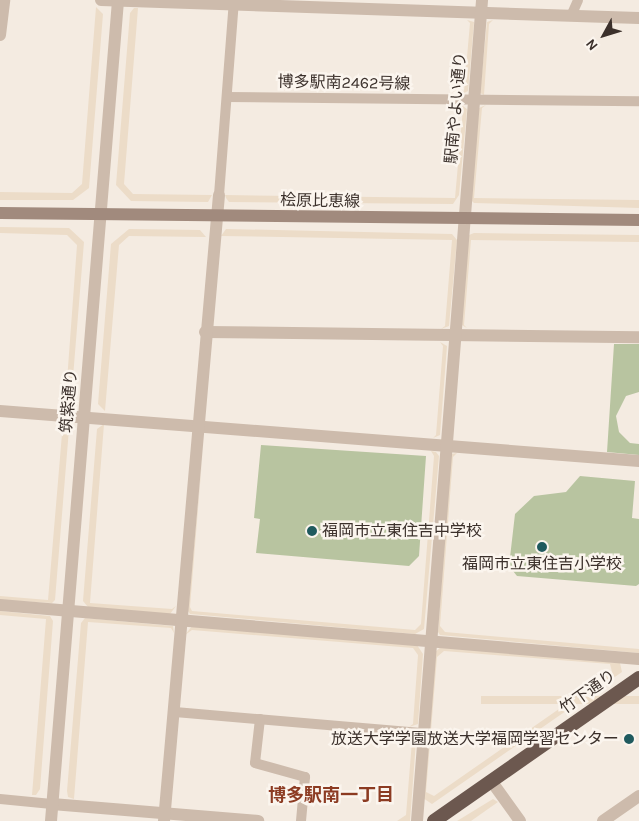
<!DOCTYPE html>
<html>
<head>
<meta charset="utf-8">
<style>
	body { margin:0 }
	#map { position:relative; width:639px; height:821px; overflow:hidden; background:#f4ebe1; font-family:Karla,"Noto Sans JP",sans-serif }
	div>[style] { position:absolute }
	.green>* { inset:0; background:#b8c4a0 }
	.plaza>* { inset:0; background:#ecdcc8; transform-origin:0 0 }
	.minor>* { height:10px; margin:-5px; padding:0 5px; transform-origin:5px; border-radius:5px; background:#cdbbac }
	.tertiary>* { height:12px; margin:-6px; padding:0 6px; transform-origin:6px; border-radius:6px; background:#cdbbac }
	.secondary>* { height:12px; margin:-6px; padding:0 6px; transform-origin:6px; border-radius:6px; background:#a18a7d }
	.trunk>* { height:14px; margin:-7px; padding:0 7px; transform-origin:7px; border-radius:7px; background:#6c584f }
	.dots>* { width:14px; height:14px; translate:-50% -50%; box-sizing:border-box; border:2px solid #fbf5ee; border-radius:50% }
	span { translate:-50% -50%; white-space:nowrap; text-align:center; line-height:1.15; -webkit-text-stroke:5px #fbf5ee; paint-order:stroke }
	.street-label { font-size:16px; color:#3b302b }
	.poi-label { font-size:16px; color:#3b302b }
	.left { translate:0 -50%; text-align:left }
	.right { translate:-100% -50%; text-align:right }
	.neighbourhood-label { font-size:18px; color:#8c3b22; font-weight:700 }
	.north { position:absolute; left:579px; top:10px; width:50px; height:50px; -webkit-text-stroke:4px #fbf5ee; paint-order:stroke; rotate:231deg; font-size:14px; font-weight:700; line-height:20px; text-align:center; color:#3b302b }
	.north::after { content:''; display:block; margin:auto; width:18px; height:22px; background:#3b302b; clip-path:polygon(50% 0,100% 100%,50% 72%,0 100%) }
</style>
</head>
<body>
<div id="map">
	<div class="green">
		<div style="clip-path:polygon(614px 344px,639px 344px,639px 392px,626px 396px,616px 416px,619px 432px,630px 443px,639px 444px,639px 455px,607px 452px)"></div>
		<div style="clip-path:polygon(261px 445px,426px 456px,419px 556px,409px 566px,256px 553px,260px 519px,254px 518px)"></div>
		<div style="clip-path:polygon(580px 476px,635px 481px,632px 518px,639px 519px,639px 584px,636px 586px,517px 576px,509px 566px,515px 514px,534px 496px,566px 492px)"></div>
	</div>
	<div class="plaza">
		<div style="clip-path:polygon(96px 7px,103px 14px,89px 188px,73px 200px,0 200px,0 192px,72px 193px,82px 184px)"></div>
		<div style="clip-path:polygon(134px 8px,138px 8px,124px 184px,133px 194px,212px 195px,208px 202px,131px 201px,116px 185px,130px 13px)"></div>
		<div style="clip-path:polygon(467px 20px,474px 22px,468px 91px,460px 95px,464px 91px,470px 23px)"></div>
		<div style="clip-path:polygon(493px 20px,489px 24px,484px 95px,480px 93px,487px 22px)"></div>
		<div style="clip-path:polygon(460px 104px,467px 109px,459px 195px,453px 204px,229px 202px,226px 198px,225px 195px,455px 198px,463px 108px)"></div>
		<div style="clip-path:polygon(486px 105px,482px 108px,474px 198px,639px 200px,639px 208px,474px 203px,471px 200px,479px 108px)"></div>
		<div style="clip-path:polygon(0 227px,69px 228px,84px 242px,71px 402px,65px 408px,77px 245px,67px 235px,0 233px)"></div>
		<div style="clip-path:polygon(129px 229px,200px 230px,206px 237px,129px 236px,119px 245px,105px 411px,98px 404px,111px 244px)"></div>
		<div style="clip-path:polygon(226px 229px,452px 234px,457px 240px,449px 326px,441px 329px,445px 326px,452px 240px,221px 236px)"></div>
		<div style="clip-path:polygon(474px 233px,639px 235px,639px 242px,471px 240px,464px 325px,467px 328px,460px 324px,469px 235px)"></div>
		<div style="clip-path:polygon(440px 342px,447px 346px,440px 435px,433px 438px,436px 435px,443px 346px)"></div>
		<div style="clip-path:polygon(63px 422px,69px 429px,55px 600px,52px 603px,0 600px,0 596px,48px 600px)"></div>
		<div style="clip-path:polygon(104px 424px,90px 603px,172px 609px,176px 606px,170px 614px,88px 607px,83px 601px,97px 429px)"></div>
		<div style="clip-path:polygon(203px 448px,190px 607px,192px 611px,415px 630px,421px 624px,434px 456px,431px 451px,436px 452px,439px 456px,424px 629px,415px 634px,190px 614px,188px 611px)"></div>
		<div style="clip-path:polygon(457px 453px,453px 457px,440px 626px,445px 632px,639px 649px,639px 653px,440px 635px,438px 632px,451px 454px)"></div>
		<div style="clip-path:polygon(0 611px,50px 616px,53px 621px,40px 789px,36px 795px,32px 795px,46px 619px,0 615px)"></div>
		<div style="clip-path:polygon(85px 618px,173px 626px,174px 633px,171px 628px,88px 622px,74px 799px,68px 797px,67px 791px,81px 623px)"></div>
		<div style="clip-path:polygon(192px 626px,417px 645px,423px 654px,418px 724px,409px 727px,413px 724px,418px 655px,413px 648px,192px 630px,185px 635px)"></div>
		<div style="clip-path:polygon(evenodd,441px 647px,620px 663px,622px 672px,432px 804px,423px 798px,435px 652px,441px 647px,444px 651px,610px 664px,612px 672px,434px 796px,426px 792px,437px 657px,444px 651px)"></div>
		<div style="left:639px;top:696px;width:8px;height:158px;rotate:90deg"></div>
		<div style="clip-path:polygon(409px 737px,416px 741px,410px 821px,397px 821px,406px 815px,412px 741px)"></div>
		<div style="clip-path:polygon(493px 799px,498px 802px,471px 821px,457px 821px)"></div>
	</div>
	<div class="minor">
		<div style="left:571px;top:16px;width:17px;rotate:-66deg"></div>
		<div style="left:227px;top:97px;width:412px;rotate:0.6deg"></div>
		<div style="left:219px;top:195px;width:196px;rotate:-85.6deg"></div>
		<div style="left:175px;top:712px;width:247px;rotate:4.9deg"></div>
		<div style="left:260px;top:719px;width:44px;rotate:96.5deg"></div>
		<div style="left:255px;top:763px;width:52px;rotate:15.6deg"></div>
		<div style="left:305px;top:777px;width:44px;rotate:95.2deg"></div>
		<div style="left:0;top:799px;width:52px;rotate:5.5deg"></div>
	</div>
	<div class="tertiary">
		<div style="left:101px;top:0;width:538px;rotate:1.92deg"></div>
		<div style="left:0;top:35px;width:35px;rotate:-83deg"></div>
		<div style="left:205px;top:332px;width:434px;rotate:0.7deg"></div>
		<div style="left:0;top:411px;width:641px;rotate:4.47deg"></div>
		<div style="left:0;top:605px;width:641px;rotate:4.83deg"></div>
		<div style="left:492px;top:782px;width:48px;rotate:54.3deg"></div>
		<div style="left:52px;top:804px;width:207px;rotate:4.7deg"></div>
		<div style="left:51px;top:821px;width:824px;rotate:-85.33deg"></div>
		<div style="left:164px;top:821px;width:628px;rotate:-84.98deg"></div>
		<div style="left:417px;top:821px;width:824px;rotate:-85.47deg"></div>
		<div style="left:603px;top:821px;width:44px;rotate:-34.8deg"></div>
	</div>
	<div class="secondary">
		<div style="left:0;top:213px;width:639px;rotate:0.63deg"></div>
	</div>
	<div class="trunk">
		<div style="left:434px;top:821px;width:250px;rotate:-34.9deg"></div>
	</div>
	<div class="dots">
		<div style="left:312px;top:531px;background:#1f5a5e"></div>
		<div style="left:542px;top:547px;background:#1f5a5e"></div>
		<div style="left:629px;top:739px;background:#1f5a5e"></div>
	</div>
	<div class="street-label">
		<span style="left:344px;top:83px;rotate:1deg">博多駅南2462号線</span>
		<span style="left:456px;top:108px;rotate:-85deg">駅南やよい通り</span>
		<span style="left:320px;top:201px;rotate:1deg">桧原比恵線</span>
		<span style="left:69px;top:401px;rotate:-85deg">筑紫通り</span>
		<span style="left:588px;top:692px;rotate:-35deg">竹下通り</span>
	</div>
	<div class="poi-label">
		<span class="left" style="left:322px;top:531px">福岡市立東住吉中学校</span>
		<span style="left:542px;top:564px">福岡市立東住吉小学校</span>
		<span class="right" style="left:619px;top:739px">放送大学学園放送大学福岡学習センター</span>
	</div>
	<div class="neighbourhood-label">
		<span style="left:331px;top:795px">博多駅南一丁目</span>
	</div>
	<div class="north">N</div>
</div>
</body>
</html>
